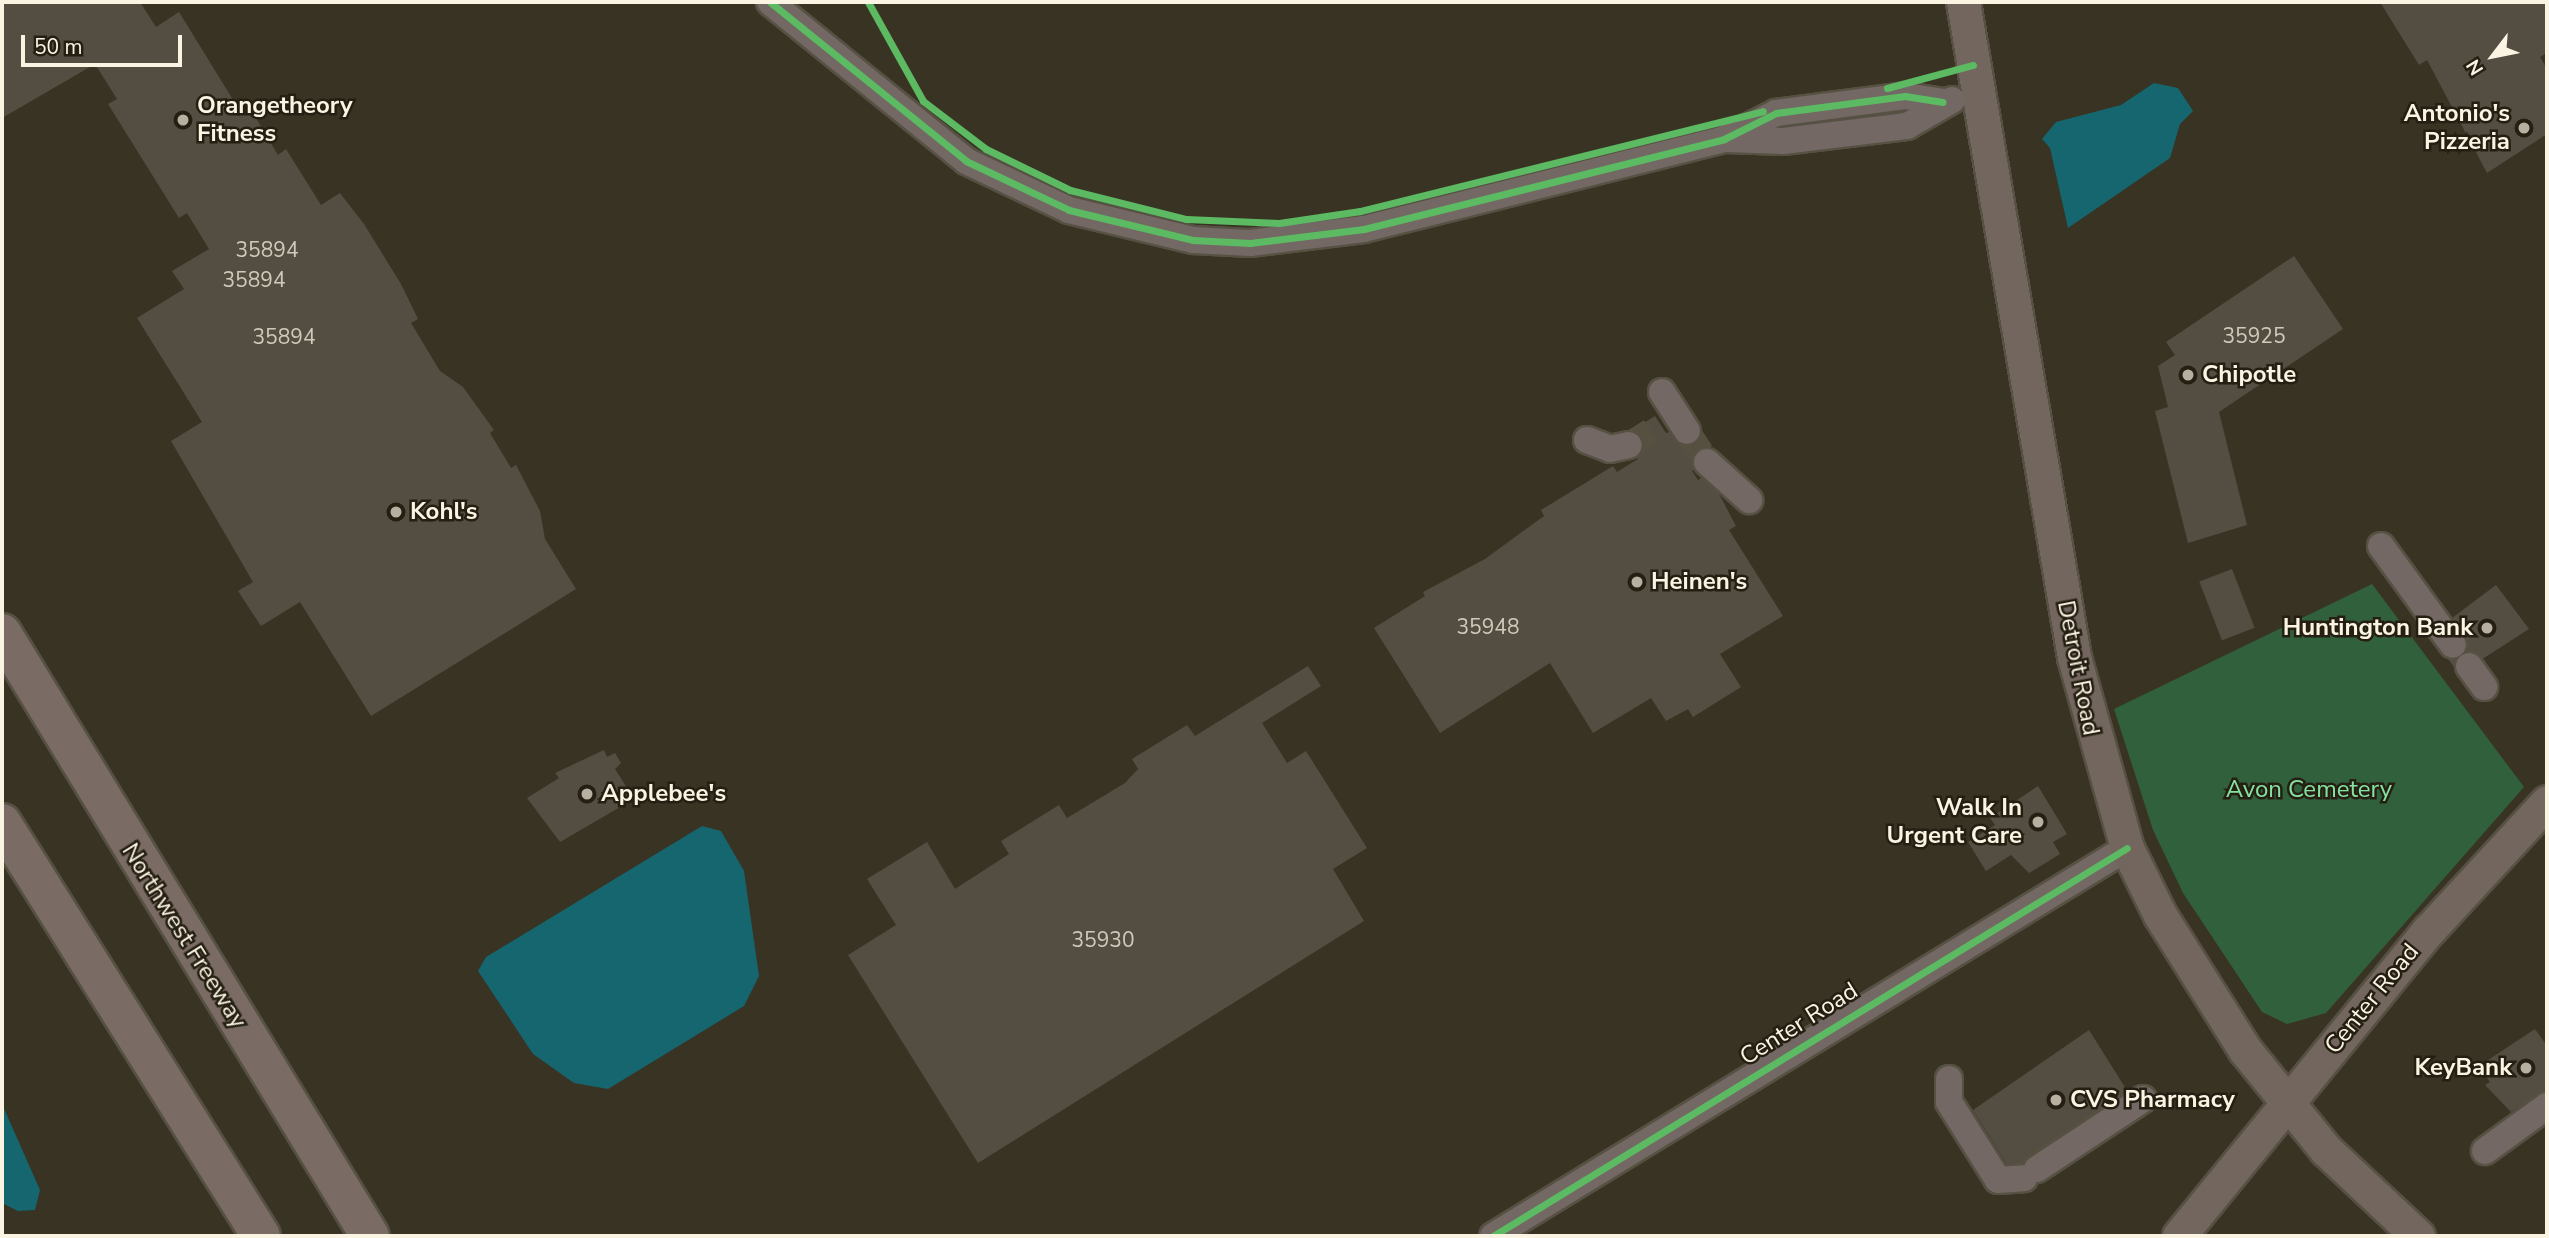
<!DOCTYPE html>
<html>
<head>
<meta charset="utf-8">
<style>
	body { margin:0 }
	#map { position:relative; width:2549px; height:1238px; overflow:hidden; background:#393323; font-family:"Nunito Sans",sans-serif }
	div>[style] { position:absolute }
	.green>* { inset:0; background:#31603d }
	.water>* { inset:0; background:#15666f }
	.building>* { inset:0; background:#544e42; transform-origin:0 0 }
	.minor-tunnel>* { height:26px; margin-top:-13px; transform-origin:0; background:repeating-linear-gradient(90deg,#565040 0 26px,transparent 0 39px) }
	.roads { filter:drop-shadow(2px 0 #565143) drop-shadow(-2px 0 #565143) drop-shadow(0 2px #565143) drop-shadow(0 -2px #565143) }
	.minor>* { height:26px; margin:-13px; padding:0 13px; transform-origin:13px; border-radius:13px; background:#736864 }
	.major>* { height:33px; margin:-16.5px; padding:0 16.5px; transform-origin:16.5px; border-radius:16.5px; background:#73665f }
	.highway>* { height:38px; margin:-19px; padding:0 19px; transform-origin:19px; border-radius:19px; background:#7a6b64 }
	.cycleway>* { height:7px; margin:-3.5px; padding:0 3.5px; transform-origin:3.5px; border-radius:3.5px; background:#5cba63 }
	.dots>* { width:19px; height:19px; translate:-50% -50%; box-sizing:border-box; border:4px solid #241f12; border-radius:50% }
	span { translate:-50% -50%; white-space:nowrap; text-align:center; line-height:1.15; -webkit-text-stroke:5px #241f12; paint-order:stroke }
	.number-label { font-size:21px; color:#d1cabb }
	.number-label span { -webkit-text-stroke-width:0 }
	.poi-label { font-size:24px; color:#fbf4e3; font-weight:700 }
	.left { translate:0 -50%; text-align:left }
	.right { translate:-100% -50%; text-align:right }
	.street-label { font-size:24px; color:#fbf4e3 }
	.park-label { font-size:24px; color:#85e2a0 }
	.frame { position:absolute; inset:0; border:4px solid #fbf4e3; pointer-events:none }
	.north { position:absolute; left:2458px; top:21px; width:70px; height:70px; -webkit-text-stroke:5px #241f12; paint-order:stroke; rotate:238deg; font-size:19px; font-weight:700; line-height:28px; text-align:center; color:#fbf4e3 }
	.north::after { content:''; display:block; margin:auto; width:24px; height:32px; background:#fbf4e3; clip-path:polygon(50% 0,100% 100%,50% 72%,0 100%) }
	.scale { position:absolute; left:21px; top:35px; width:161px; height:32px; box-sizing:border-box; border:4px solid #fbf4e3; border-top:0; padding-left:9px; font-size:21px; line-height:24px; white-space:nowrap; color:#fbf4e3; -webkit-text-stroke:5px #241f12; paint-order:stroke }
</style>
</head>
<body>
<div id="map">
	<div class="green">
		<div style="clip-path:polygon(2372px 584px,2524px 787px,2326px 1013px,2287px 1024px,2262px 1012px,2183px 893px,2153px 830px,2114px 709px)"></div>
	</div>
	<div class="water">
		<div style="clip-path:polygon(2154px 83px,2178px 88px,2193px 111px,2180px 124px,2170px 158px,2068px 228px,2050px 148px,2042px 139px,2056px 122px,2121px 105px)"></div>
		<div style="clip-path:polygon(702px 826px,721px 831px,744px 871px,759px 976px,744px 1006px,608px 1089px,574px 1083px,533px 1054px,478px 971px,486px 957px)"></div>
		<div style="clip-path:polygon(2px 1104px,40px 1190px,35px 1210px,18px 1211px,2px 1203px)"></div>
	</div>
	<div class="building">
		<div style="clip-path:polygon(2px 2px,140px 2px,156px 27px,179px 12px,235px 103px,244px 98px,278px 155px,286px 149px,321px 205px,340px 193px,364px 224px,401px 284px,418px 319px,411px 323px,440px 371px,463px 387px,494px 430px,490px 433px,511px 468px,516px 465px,540px 511px,545px 539px,576px 589px,371px 716px,300px 602px,261px 626px,238px 591px,253px 582px,171px 441px,202px 422px,137px 318px,184px 289px,172px 271px,209px 249px,187px 213px,179px 218px,108px 104px,117px 99px,95px 64px,2px 118px)"></div>
		<div style="clip-path:polygon(2380px 2px,2547px 2px,2547px 53px,2540px 57px,2547px 69px,2547px 134px,2487px 173px,2427px 60px,2419px 65px)"></div>
		<div style="clip-path:polygon(2294px 256px,2343px 329px,2219px 412px,2247px 525px,2188px 543px,2155px 411px,2168px 407px,2158px 366px,2175px 355px,2166px 342px)"></div>
		<div style="clip-path:polygon(1655px 416px,1666px 433px,1696px 425px,1716px 457px,1692px 471px,1698px 480px,1708px 473px,1736px 526px,1729px 530px,1783px 616px,1720px 654px,1741px 687px,1693px 717px,1688px 709px,1666px 721px,1651px 698px,1593px 733px,1550px 663px,1440px 733px,1374px 628px,1425px 596px,1423px 592px,1485px 559px,1544px 516px,1541px 510px,1613px 466px,1617px 472px,1638px 459px,1623px 436px)"></div>
		<div style="left:2232px;top:569px;width:63px;height:35px;rotate:69deg"></div>
		<div style="clip-path:polygon(2496px 585px,2529px 629px,2459px 674px,2443px 652px,2465px 635px,2452px 618px)"></div>
		<div style="clip-path:polygon(1308px 666px,1321px 686px,1262px 723px,1287px 763px,1306px 751px,1367px 848px,1333px 869px,1364px 921px,978px 1163px,848px 955px,896px 925px,867px 879px,927px 842px,955px 889px,1009px 854px,1001px 841px,1059px 805px,1067px 818px,1125px 783px,1138px 769px,1132px 759px,1187px 725px,1195px 736px)"></div>
		<div style="clip-path:polygon(604px 750px,607px 757px,615px 753px,621px 763px,615px 769px,634px 799px,560px 842px,527px 798px,559px 778px,555px 773px)"></div>
		<div style="clip-path:polygon(2038px 786px,2067px 834px,2053px 842px,2060px 854px,2029px 873px,2011px 855px,1986px 871px,1968px 842px,1995px 825px,1990px 818px)"></div>
		<div style="clip-path:polygon(2535px 1029px,2547px 1046px,2547px 1104px,2540px 1094px,2511px 1112px,2485px 1085px,2490px 1082px,2479px 1066px)"></div>
		<div style="clip-path:polygon(2089px 1030px,2133px 1100px,2032px 1162px,2044px 1181px,2031px 1189px,2013px 1174px,1973px 1110px)"></div>
	</div>
	<div class="minor-tunnel">
		<div style="left:1687px;top:431px;width:37px;rotate:57deg"></div>
		<div style="left:1629px;top:445px;width:38px;rotate:-32deg"></div>
	</div>
	<div class="roads">
		<div class="minor">
			<div style="left:770px;top:2px;width:252px;rotate:39deg"></div>
			<div style="left:966px;top:161px;width:114px;rotate:25.4deg"></div>
			<div style="left:1069px;top:210px;width:128px;rotate:13.6deg"></div>
			<div style="left:1193px;top:240px;width:57px;rotate:3deg"></div>
			<div style="left:1250px;top:243px;width:115px;rotate:-7deg"></div>
			<div style="left:1364px;top:229px;width:371px;rotate:-14deg"></div>
			<div style="left:1724px;top:139px;width:58px;rotate:-26.6deg"></div>
			<div style="left:1776px;top:113px;width:130px;rotate:-7.5deg"></div>
			<div style="left:1905px;top:96px;width:38px;rotate:9deg"></div>
			<div style="left:1726px;top:139px;width:57px;rotate:2deg"></div>
			<div style="left:1783px;top:141px;width:125px;rotate:-6.9deg"></div>
			<div style="left:1907px;top:126px;width:52px;rotate:-30deg"></div>
			<div style="left:1662px;top:392px;width:46px;rotate:57.3deg"></div>
			<div style="left:1587px;top:440px;width:25px;rotate:21deg"></div>
			<div style="left:1610px;top:449px;width:19px;rotate:-12deg"></div>
			<div style="left:1707px;top:462px;width:57px;rotate:42.1deg"></div>
			<div style="left:2381px;top:546px;width:122px;rotate:54deg"></div>
			<div style="left:2469px;top:666px;width:26px;rotate:54deg"></div>
			<div style="left:1949px;top:1079px;width:23px;rotate:90deg"></div>
			<div style="left:1949px;top:1102px;width:92px;rotate:57.9deg"></div>
			<div style="left:1998px;top:1180px;width:26px;rotate:-4deg"></div>
			<div style="left:2485px;top:1151px;width:77px;rotate:-36deg"></div>
			<div style="left:2037px;top:1169px;width:127px;rotate:-33.4deg"></div>
			<div style="left:1493px;top:1236px;width:743px;rotate:-31.47deg"></div>
		</div>
		<div class="major">
			<div style="left:1963px;top:2px;width:664px;rotate:80.38deg"></div>
			<div style="left:2074px;top:657px;width:198px;rotate:74.5deg"></div>
			<div style="left:2127px;top:848px;width:75px;rotate:63.8deg"></div>
			<div style="left:2160px;top:915px;width:160px;rotate:57.8deg"></div>
			<div style="left:2245px;top:1050px;width:129px;rotate:51deg"></div>
			<div style="left:2326px;top:1150px;width:126px;rotate:43.1deg"></div>
			<div style="left:2179px;top:1236px;width:395px;rotate:-50.8deg"></div>
			<div style="left:2429px;top:930px;width:174px;rotate:-47.3deg"></div>
		</div>
		<div class="highway">
			<div style="left:2px;top:633px;width:706px;rotate:58.61deg"></div>
			<div style="left:2px;top:823px;width:487px;rotate:57.9deg"></div>
		</div>
	</div>
	<div class="cycleway">
		<div style="left:770px;top:2px;width:252px;rotate:39deg"></div>
		<div style="left:966px;top:161px;width:114px;rotate:25.4deg"></div>
		<div style="left:1069px;top:210px;width:128px;rotate:13.6deg"></div>
		<div style="left:1193px;top:240px;width:57px;rotate:3deg"></div>
		<div style="left:1250px;top:243px;width:115px;rotate:-7deg"></div>
		<div style="left:1364px;top:229px;width:371px;rotate:-14deg"></div>
		<div style="left:1724px;top:139px;width:58px;rotate:-26.6deg"></div>
		<div style="left:1776px;top:113px;width:130px;rotate:-7.5deg"></div>
		<div style="left:1905px;top:96px;width:38px;rotate:9deg"></div>
		<div style="left:868px;top:2px;width:113px;rotate:60.9deg"></div>
		<div style="left:923px;top:101px;width:79px;rotate:37.3deg"></div>
		<div style="left:986px;top:149px;width:93px;rotate:26deg"></div>
		<div style="left:1070px;top:190px;width:120px;rotate:14deg"></div>
		<div style="left:1186px;top:219px;width:93px;rotate:2.5deg"></div>
		<div style="left:1279px;top:223px;width:82px;rotate:-8.4deg"></div>
		<div style="left:1360px;top:211px;width:415px;rotate:-13.9deg"></div>
		<div style="left:1887px;top:88px;width:89px;rotate:-15deg"></div>
		<div style="left:1493px;top:1236px;width:743px;rotate:-31.47deg"></div>
	</div>
	<div class="dots">
		<div style="left:183px;top:120px;background:#b7b0a0"></div>
		<div style="left:2524px;top:128px;background:#b7b0a0"></div>
		<div style="left:2188px;top:375px;background:#b7b0a0"></div>
		<div style="left:396px;top:512px;background:#b7b0a0"></div>
		<div style="left:1637px;top:582px;background:#b7b0a0"></div>
		<div style="left:2487px;top:628px;background:#b7b0a0"></div>
		<div style="left:587px;top:794px;background:#b7b0a0"></div>
		<div style="left:2038px;top:822px;background:#b7b0a0"></div>
		<div style="left:2526px;top:1068px;background:#b7b0a0"></div>
		<div style="left:2056px;top:1100px;background:#b7b0a0"></div>
	</div>
	<div class="number-label">
		<span style="left:267px;top:250px">35894</span>
		<span style="left:254px;top:280px">35894</span>
		<span style="left:2254px;top:336px">35925</span>
		<span style="left:284px;top:337px">35894</span>
		<span style="left:1488px;top:627px">35948</span>
		<span style="left:1103px;top:940px">35930</span>
	</div>
	<div class="poi-label">
		<span class="left" style="left:197px;top:120px">Orangetheory<br>Fitness</span>
		<span class="right" style="left:2510px;top:128px">Antonio's<br>Pizzeria</span>
		<span class="left" style="left:2202px;top:375px">Chipotle</span>
		<span class="left" style="left:410px;top:512px">Kohl's</span>
		<span class="left" style="left:1651px;top:582px">Heinen's</span>
		<span class="right" style="left:2473px;top:628px">Huntington Bank</span>
		<span class="left" style="left:601px;top:794px">Applebee's</span>
		<span class="right" style="left:2022px;top:822px">Walk In<br>Urgent Care</span>
		<span class="right" style="left:2512px;top:1068px">KeyBank</span>
		<span class="left" style="left:2070px;top:1100px">CVS Pharmacy</span>
	</div>
	<div class="street-label">
		<span style="left:2078px;top:668px;rotate:79deg">Detroit Road</span>
		<span style="left:184px;top:936px;rotate:58deg">Northwest Freeway</span>
		<span style="left:2372px;top:999px;rotate:-51deg">Center Road</span>
		<span style="left:1799px;top:1024px;rotate:-32deg">Center Road</span>
	</div>
	<div class="park-label">
		<span style="left:2309px;top:790px">Avon Cemetery</span>
	</div>
	<div class="frame"></div>
	<div class="north">N</div>
	<div class="scale">50 m</div>
</div>
</body>
</html>
